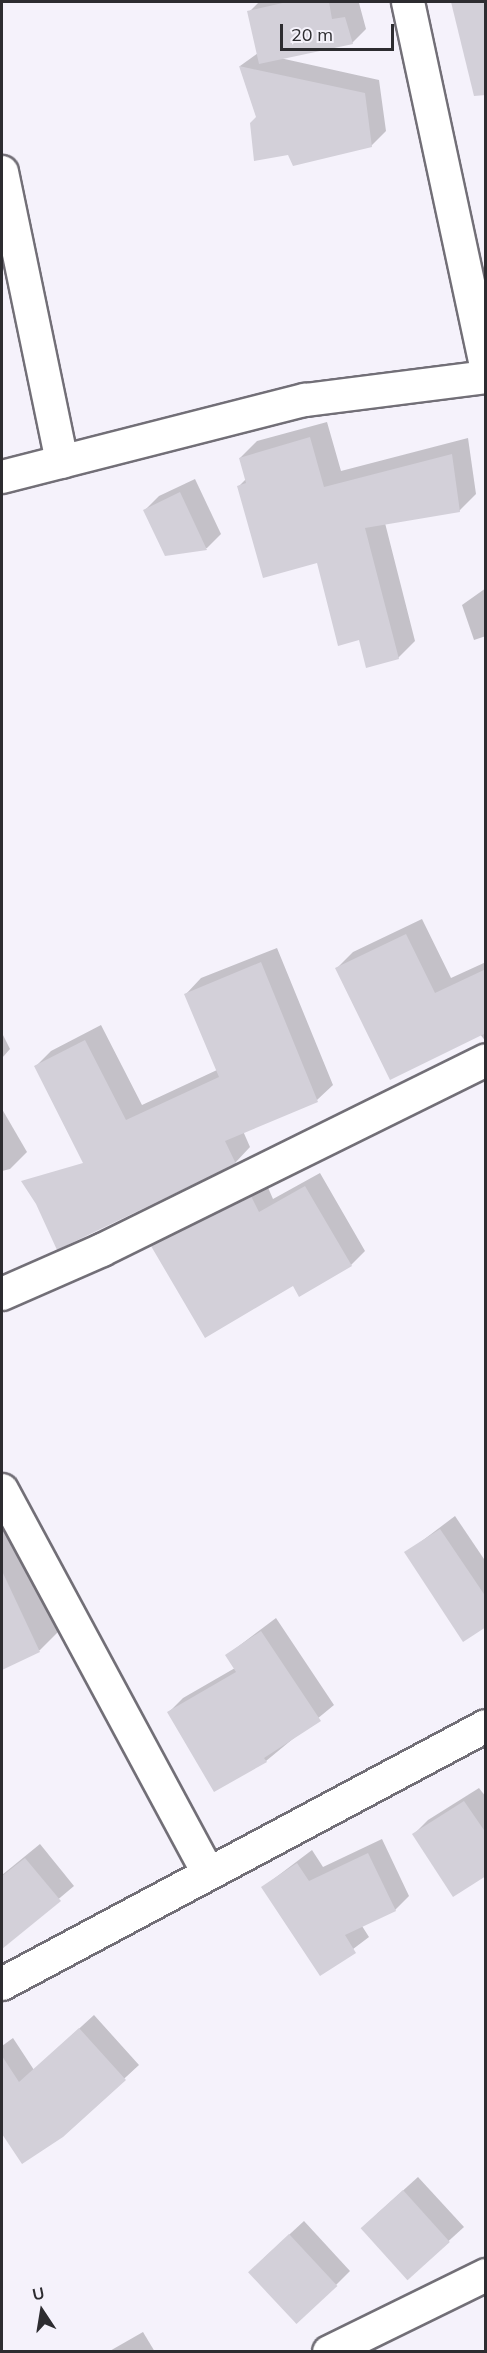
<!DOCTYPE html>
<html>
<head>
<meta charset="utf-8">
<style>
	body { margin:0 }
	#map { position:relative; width:487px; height:2353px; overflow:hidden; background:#f5f2fb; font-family:Mulish,sans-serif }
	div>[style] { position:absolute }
	.shadow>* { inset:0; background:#0003 }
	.building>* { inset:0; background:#d3d0d9; transform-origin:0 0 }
	.roads { filter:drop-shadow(2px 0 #726f77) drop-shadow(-2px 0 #726f77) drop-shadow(0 2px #726f77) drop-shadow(0 -2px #726f77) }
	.street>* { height:32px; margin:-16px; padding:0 16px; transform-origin:16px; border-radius:16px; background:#fff }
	span { translate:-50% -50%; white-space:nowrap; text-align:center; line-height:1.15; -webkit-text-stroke:5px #f5f2fb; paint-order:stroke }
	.frame { position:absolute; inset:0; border:3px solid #2d2c30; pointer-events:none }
	.north { position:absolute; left:12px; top:2281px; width:60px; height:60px; -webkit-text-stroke:4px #f5f2fb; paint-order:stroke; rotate:348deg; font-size:16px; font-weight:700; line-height:24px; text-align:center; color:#2d2c30 }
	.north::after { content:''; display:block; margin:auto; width:21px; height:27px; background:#2d2c30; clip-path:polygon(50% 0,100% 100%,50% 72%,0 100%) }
	.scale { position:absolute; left:280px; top:24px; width:114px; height:27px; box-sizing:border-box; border:3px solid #2d2c30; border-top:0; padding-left:8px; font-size:18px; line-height:21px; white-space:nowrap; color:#2d2c30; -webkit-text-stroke:4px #f5f2fb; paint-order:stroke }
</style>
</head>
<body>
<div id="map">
	<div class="shadow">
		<div style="clip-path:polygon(259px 2px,359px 3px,366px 29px,352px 43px,280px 58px,379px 80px,386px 131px,371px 146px,289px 153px,258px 117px,240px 66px,258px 53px,249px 12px)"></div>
		<div style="clip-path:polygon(327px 422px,341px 471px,468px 438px,476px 494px,459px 511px,385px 523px,415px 641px,398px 658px,360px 638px,318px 561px,239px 486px,246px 479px,240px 458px,257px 441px)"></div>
		<div style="clip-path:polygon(195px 479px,221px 534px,207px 548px,166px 554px,145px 510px,159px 496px)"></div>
		<div style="clip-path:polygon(486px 588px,486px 636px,474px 640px,462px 605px)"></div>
		<div style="clip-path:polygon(422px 919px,451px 978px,486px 962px,486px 1042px,480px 1034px,337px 968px,353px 952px)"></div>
		<div style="clip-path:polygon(277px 948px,333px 1085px,317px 1100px,243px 1131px,250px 1147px,235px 1163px,106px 1168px,36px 1066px,51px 1051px,101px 1025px,142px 1105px,217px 1070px,186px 994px,201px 978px)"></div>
		<div style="clip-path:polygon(2px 1033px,10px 1049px,2px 1058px)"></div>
		<div style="clip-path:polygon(2px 1109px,27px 1152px,10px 1169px,2px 1171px)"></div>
		<div style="clip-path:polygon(320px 1173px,365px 1251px,351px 1265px,294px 1284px,153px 1246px,168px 1232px,266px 1183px,273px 1199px)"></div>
		<div style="clip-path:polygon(455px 1516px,486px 1562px,486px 1625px,406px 1553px)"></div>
		<div style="clip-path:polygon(2px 1517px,58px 1632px,40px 1650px,2px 1669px)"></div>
		<div style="clip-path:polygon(276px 1618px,334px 1705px,266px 1761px,169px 1712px,183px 1698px,235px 1668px,227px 1655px)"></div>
		<div style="clip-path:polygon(479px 1788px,486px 1797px,486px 1875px,414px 1834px,428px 1820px)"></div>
		<div style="clip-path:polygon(382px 1839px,409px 1896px,395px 1910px,362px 1926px,369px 1937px,320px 1974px,263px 1887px,312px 1850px,323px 1867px)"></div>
		<div style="clip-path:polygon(40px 1844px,74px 1886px,11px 1939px,2px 1928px,2px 1875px)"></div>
		<div style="clip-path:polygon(94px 2015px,139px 2065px,62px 2136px,22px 2162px,2px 2131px,2px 2046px,13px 2038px,34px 2070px)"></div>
		<div style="clip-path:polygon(418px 2177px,464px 2227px,409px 2277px,377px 2214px)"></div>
		<div style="clip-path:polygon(304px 2221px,350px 2271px,336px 2285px,264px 2258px)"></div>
		<div style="clip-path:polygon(143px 2332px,155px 2352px,108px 2352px)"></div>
	</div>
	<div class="building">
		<div style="clip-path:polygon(287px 2px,329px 2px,332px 19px,345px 17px,353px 44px,259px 64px,247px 11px)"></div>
		<div style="clip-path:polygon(451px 2px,486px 2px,486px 95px,474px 96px)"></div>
		<div style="clip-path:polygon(239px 66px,365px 93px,372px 147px,293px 166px,288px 155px,254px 161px,250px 123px,256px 117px)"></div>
		<div style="clip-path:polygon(310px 437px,324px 487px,452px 454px,460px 512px,365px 528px,399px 659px,366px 668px,359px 640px,338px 646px,317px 563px,263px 578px,237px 486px,246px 483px,239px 458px)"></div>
		<div style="clip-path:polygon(180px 492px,207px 550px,165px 556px,143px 510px)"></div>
		<div style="clip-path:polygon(406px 934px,435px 993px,486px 969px,486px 1033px,390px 1080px,335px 968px)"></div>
		<div style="clip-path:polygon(261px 962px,318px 1102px,225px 1141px,236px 1164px,57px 1250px,36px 1204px,21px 1181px,83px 1163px,34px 1066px,85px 1040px,126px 1120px,219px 1077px,184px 994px)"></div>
		<div style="clip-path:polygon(305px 1186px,352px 1266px,299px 1297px,293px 1286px,205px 1338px,151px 1246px,251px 1196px,259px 1212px)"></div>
		<div style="clip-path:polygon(440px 1529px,486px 1597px,486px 1627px,463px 1642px,404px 1552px)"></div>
		<div style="clip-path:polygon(2px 1571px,40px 1652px,2px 1670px)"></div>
		<div style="clip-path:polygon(261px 1631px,321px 1721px,264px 1758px,267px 1762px,214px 1792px,167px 1712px,236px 1672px,225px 1655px)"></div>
		<div style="clip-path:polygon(464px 1801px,486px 1833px,486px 1876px,453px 1897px,412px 1834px)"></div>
		<div style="clip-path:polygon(368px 1853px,396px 1911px,345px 1935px,356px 1953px,320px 1976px,261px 1887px,297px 1863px,309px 1881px)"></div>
		<div style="clip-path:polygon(25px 1858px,61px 1901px,2px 1949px,2px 1876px)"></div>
		<div style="clip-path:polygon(79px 2028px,126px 2080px,63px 2137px,22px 2164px,2px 2134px,2px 2056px,19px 2082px)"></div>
		<div style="left:403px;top:2190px;width:70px;height:57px;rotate:48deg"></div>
		<div style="left:289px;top:2234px;width:71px;height:56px;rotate:47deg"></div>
	</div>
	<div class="roads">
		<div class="street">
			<div style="left:408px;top:2px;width:371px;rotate:77.9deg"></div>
			<div style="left:2px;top:172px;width:296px;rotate:78.3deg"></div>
			<div style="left:2px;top:477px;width:313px;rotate:-14.3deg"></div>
			<div style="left:305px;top:400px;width:182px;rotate:-7.2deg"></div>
			<div style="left:2px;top:1294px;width:109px;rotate:-23.7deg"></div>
			<div style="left:102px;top:1250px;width:428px;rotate:-26.3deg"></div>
			<div style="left:2px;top:1490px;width:433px;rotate:61.7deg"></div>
			<div style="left:2px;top:1984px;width:548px;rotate:-28.06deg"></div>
			<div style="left:329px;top:2352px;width:175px;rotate:-26.1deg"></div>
		</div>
	</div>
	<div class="frame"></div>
	<div class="north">U</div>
	<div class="scale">20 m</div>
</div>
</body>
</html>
